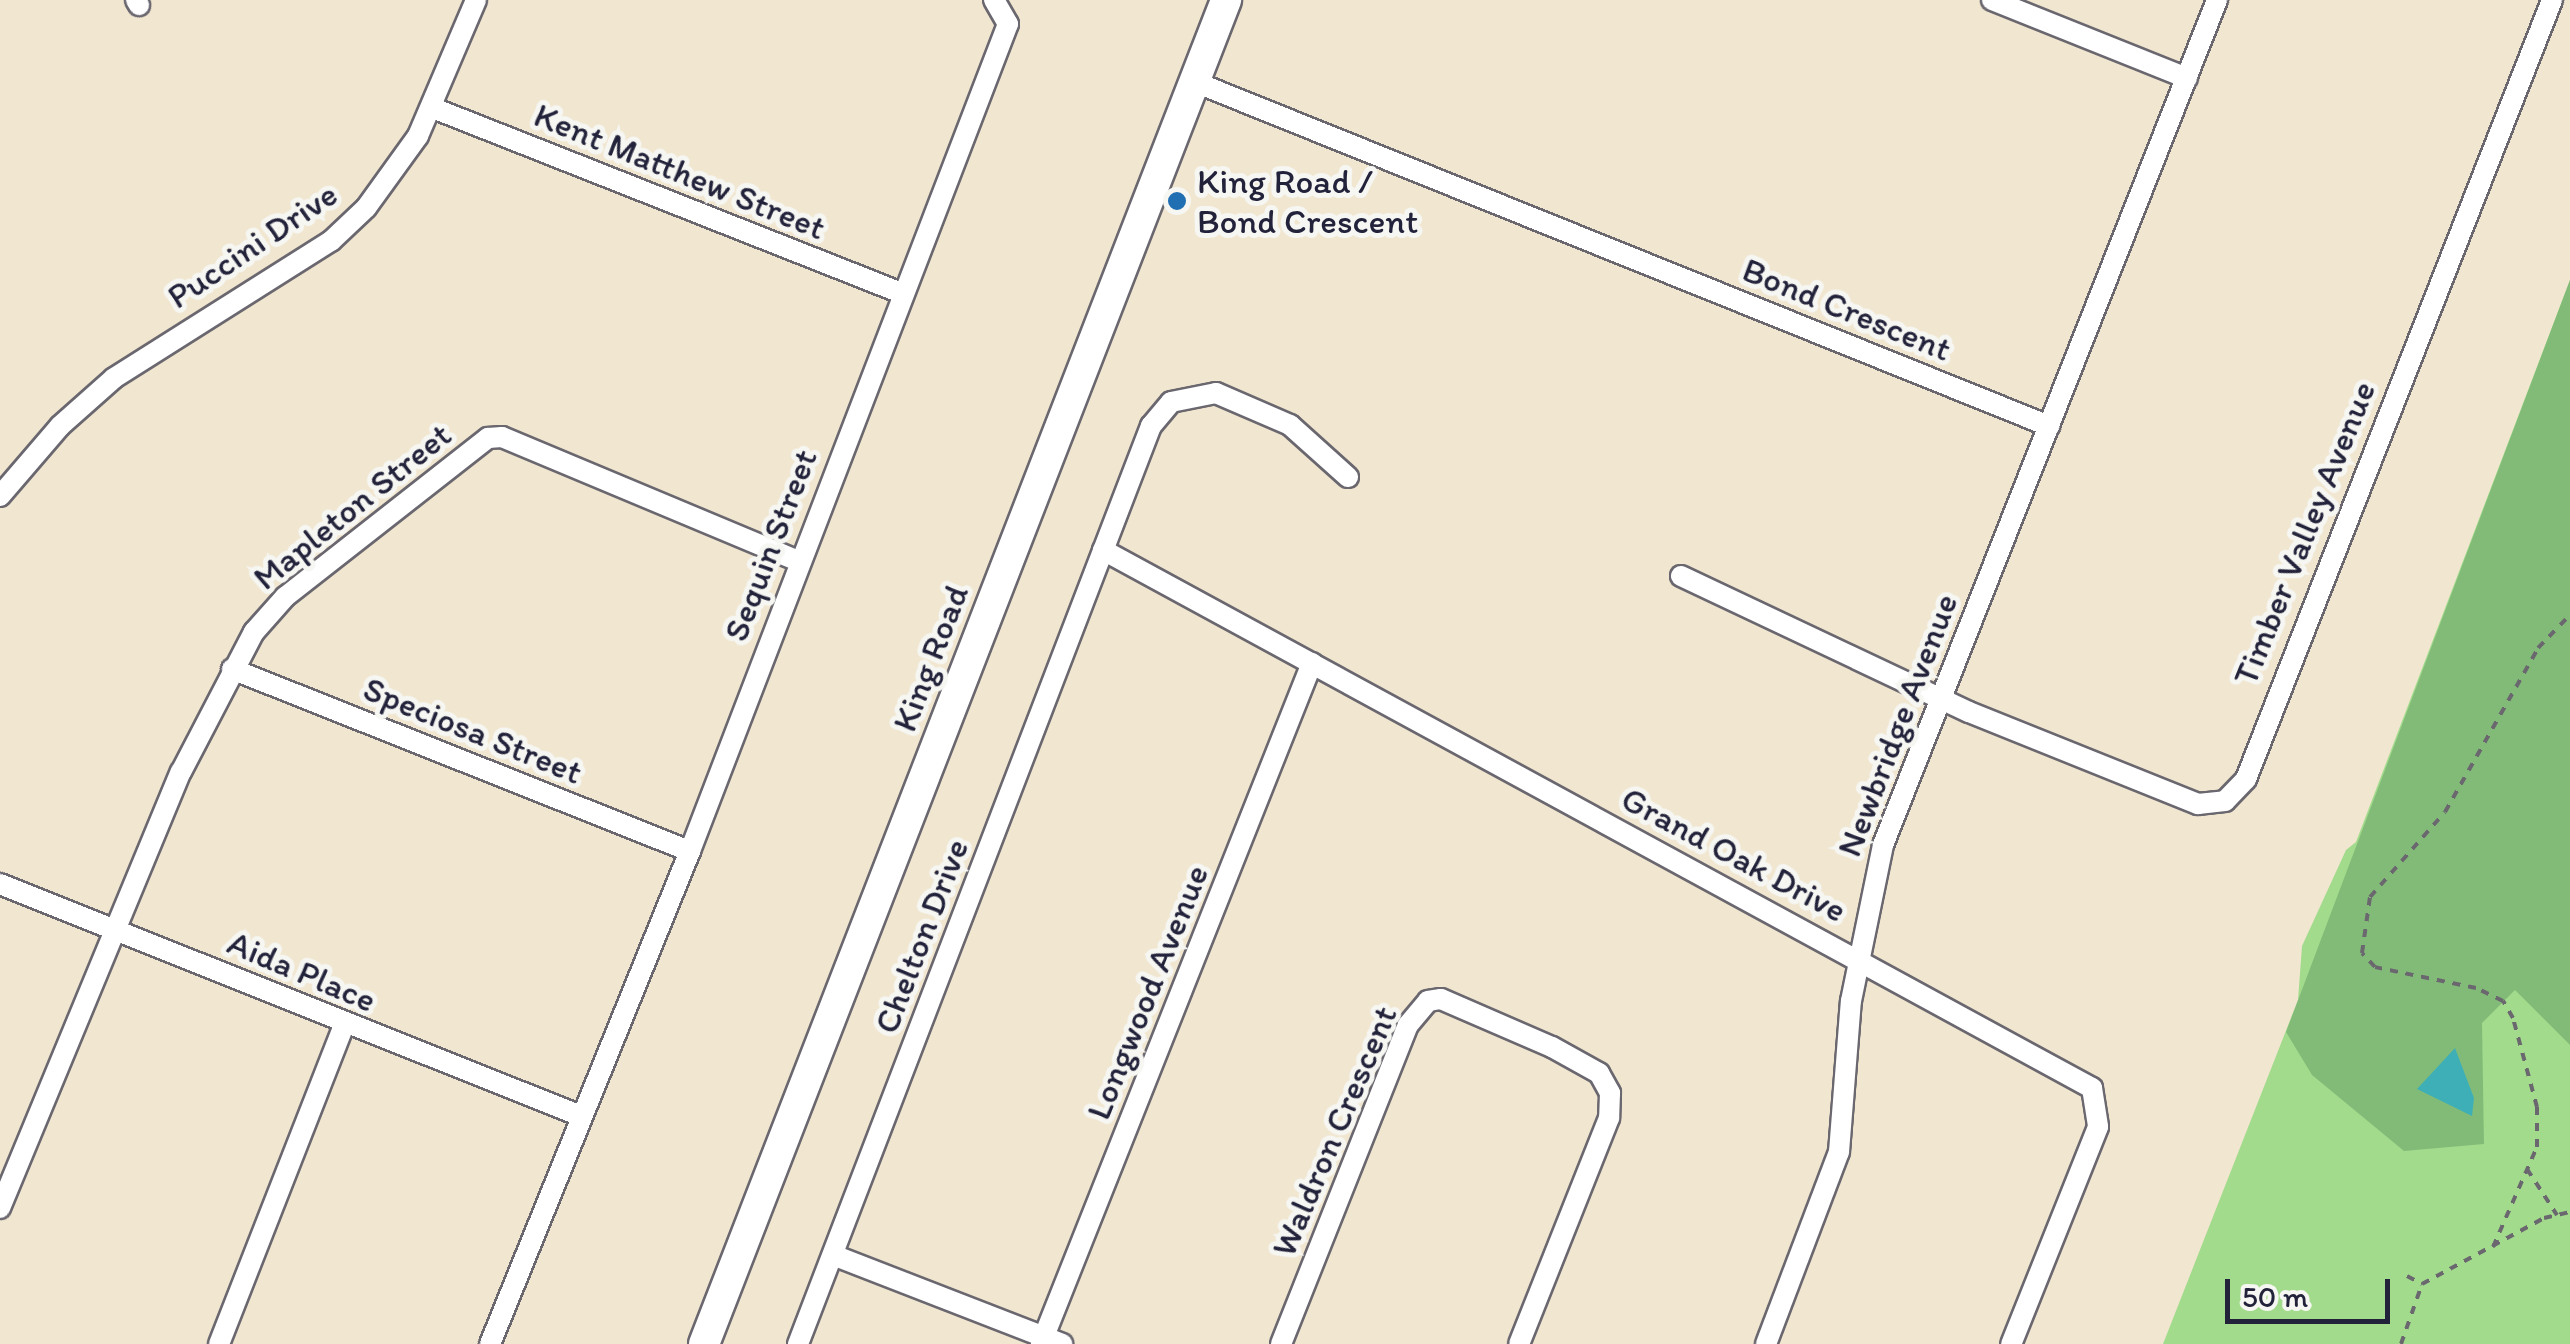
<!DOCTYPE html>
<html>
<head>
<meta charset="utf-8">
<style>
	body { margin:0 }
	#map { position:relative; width:2570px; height:1344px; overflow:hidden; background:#f1e6d0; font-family:Itim,sans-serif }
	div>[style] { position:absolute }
	.green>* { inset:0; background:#a3db8d }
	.forest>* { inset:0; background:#82bb78 }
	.water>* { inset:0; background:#3eafb7 }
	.path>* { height:4px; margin-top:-2px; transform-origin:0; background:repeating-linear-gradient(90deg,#6a676f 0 8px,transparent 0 16px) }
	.roads { filter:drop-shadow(2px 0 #6a676f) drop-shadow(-2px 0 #6a676f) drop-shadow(0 2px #6a676f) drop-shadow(0 -2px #6a676f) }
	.street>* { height:20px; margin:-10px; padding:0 10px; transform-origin:10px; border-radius:10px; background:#fff }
	.secondary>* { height:30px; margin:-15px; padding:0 15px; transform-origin:15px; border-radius:15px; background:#fff }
	.dots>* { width:28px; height:28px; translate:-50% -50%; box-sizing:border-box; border:5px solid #f6f6f2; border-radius:50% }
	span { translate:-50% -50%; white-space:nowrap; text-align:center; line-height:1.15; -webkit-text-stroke:10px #f6f6f2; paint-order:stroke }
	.street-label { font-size:35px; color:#22223b }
	.poi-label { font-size:35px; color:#22223b }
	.left { translate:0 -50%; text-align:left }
	.scale { position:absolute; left:2225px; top:1279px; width:165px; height:45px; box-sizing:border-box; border:5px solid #22223b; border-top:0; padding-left:12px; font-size:30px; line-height:35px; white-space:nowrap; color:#22223b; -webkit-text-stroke:8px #f6f6f2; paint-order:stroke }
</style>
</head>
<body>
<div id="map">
	<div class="green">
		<div style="clip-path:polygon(2570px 280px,2570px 1344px,2163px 1344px,2298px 1000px,2302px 946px,2346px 850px,2356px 842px)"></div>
	</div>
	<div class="forest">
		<div style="clip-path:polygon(2570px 280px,2570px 1045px,2515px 990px,2482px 1023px,2484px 1144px,2404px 1151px,2312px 1075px,2286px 1032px)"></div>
	</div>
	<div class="water">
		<div style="clip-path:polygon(2455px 1048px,2474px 1098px,2472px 1116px,2417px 1089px)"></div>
	</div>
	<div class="path">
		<div style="left:2527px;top:1169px;width:55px;rotate:56.9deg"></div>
		<div style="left:2493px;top:1247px;width:109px;rotate:-66.3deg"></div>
		<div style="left:2537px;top:1147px;width:40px;rotate:-90deg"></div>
		<div style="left:2537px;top:1107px;width:92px;rotate:-105.1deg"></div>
		<div style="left:2513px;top:1018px;width:20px;rotate:-120deg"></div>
		<div style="left:2503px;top:1001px;width:30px;rotate:-154deg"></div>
		<div style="left:2476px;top:988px;width:103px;rotate:-168.3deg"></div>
		<div style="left:2375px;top:967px;width:19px;rotate:-133deg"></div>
		<div style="left:2362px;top:953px;width:57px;rotate:-81.9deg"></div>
		<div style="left:2370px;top:897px;width:113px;rotate:-48.6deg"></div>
		<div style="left:2445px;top:812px;width:189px;rotate:-60.4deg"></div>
		<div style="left:2538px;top:648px;width:46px;rotate:-45.9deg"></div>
		<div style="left:2407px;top:1276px;width:17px;rotate:28deg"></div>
		<div style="left:2401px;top:1344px;width:64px;rotate:-70.7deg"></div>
		<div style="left:2422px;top:1284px;width:139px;rotate:-28.4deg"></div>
		<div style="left:2544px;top:1218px;width:27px;rotate:-13deg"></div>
	</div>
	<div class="roads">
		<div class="street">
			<div style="left:136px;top:0;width:6px;rotate:59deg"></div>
			<div style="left:1992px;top:0;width:210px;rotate:21.8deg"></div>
			<div style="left:1195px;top:82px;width:921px;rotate:21.94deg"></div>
			<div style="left:433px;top:108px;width:506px;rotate:21.55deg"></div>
			<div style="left:0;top:496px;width:92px;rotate:-49.4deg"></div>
			<div style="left:60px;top:426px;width:72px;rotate:-41.6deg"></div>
			<div style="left:114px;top:378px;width:257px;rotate:-32.3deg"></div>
			<div style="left:331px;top:241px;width:48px;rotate:-43.3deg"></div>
			<div style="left:366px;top:208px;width:89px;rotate:-54.2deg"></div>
			<div style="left:418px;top:136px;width:148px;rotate:-66.9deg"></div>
			<div style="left:1103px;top:550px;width:1126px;rotate:28.55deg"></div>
			<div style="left:2092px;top:1088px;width:39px;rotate:81deg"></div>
			<div style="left:2098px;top:1127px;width:234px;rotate:111.8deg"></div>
			<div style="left:1681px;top:576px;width:318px;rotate:25.3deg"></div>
			<div style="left:1969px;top:712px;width:247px;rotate:21.9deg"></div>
			<div style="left:2198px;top:804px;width:27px;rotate:-6deg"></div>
			<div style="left:2225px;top:801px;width:30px;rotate:-46deg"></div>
			<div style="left:2246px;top:779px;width:837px;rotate:-68.55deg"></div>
			<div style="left:232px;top:669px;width:493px;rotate:21.7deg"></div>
			<div style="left:0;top:884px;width:626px;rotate:21.77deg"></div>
			<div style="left:0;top:1208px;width:472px;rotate:-67.5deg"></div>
			<div style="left:181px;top:772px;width:158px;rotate:-62.5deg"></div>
			<div style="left:254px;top:632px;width:47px;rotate:-48.5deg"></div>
			<div style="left:285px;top:597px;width:258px;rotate:-38.1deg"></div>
			<div style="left:488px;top:438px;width:14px;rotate:-4deg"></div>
			<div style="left:502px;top:437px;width:321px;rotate:22.7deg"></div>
			<div style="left:833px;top:1255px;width:246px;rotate:21.2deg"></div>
			<div style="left:219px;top:1344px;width:343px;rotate:-68.6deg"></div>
			<div style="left:490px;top:1344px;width:532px;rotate:-67.92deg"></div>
			<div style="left:690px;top:851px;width:886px;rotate:-68.97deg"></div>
			<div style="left:1008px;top:24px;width:28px;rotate:-120deg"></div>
			<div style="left:798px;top:1344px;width:984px;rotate:-68.97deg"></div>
			<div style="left:1151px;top:426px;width:31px;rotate:-50deg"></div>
			<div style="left:1171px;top:402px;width:46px;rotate:-11.3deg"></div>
			<div style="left:1216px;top:393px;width:81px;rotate:23.4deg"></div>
			<div style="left:1290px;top:425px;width:78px;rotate:41.9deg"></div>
			<div style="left:1041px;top:1344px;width:733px;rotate:-68.3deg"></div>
			<div style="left:1281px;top:1344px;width:343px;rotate:-68.3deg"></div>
			<div style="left:1408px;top:1025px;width:31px;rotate:-50deg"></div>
			<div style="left:1428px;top:1001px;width:13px;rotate:-9deg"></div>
			<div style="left:1441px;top:999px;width:121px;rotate:23.4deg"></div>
			<div style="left:1552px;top:1047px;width:54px;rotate:29deg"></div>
			<div style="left:1599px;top:1073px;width:23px;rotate:61deg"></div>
			<div style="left:1610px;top:1093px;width:25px;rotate:92deg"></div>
			<div style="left:1609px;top:1118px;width:243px;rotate:111.7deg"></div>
			<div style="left:1766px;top:1344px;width:205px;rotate:-69.2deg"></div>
			<div style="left:1839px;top:1152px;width:151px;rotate:-85.5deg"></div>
			<div style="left:1851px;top:1001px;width:159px;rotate:-78.4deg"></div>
			<div style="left:1883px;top:845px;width:909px;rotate:-68.43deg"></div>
		</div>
		<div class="secondary">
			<div style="left:704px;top:1344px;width:1442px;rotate:-68.77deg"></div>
		</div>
	</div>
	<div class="dots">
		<div style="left:1177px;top:201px;background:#1f6fb2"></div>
	</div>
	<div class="street-label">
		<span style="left:680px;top:171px;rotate:22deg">Kent Matthew Street</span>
		<span style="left:252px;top:245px;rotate:-34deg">Puccini Drive</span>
		<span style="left:1847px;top:309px;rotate:22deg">Bond Crescent</span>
		<span style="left:352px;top:506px;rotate:-39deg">Mapleton Street</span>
		<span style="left:2304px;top:533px;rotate:-68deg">Timber Valley Avenue</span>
		<span style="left:770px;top:545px;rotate:-69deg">Sequin Street</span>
		<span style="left:930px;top:658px;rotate:-69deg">King Road</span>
		<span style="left:1897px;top:725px;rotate:-69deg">Newbridge Avenue</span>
		<span style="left:473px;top:730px;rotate:22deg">Speciosa Street</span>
		<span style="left:1734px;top:854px;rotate:28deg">Grand Oak Drive</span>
		<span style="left:921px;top:936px;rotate:-69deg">Chelton Drive</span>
		<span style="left:302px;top:971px;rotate:23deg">Aida Place</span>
		<span style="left:1147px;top:992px;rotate:-68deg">Longwood Avenue</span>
		<span style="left:1334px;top:1131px;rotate:-67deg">Waldron Crescent</span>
	</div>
	<div class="poi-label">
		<span class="left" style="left:1197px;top:201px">King Road /<br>Bond Crescent</span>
	</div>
	<div class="scale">50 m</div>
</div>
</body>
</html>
